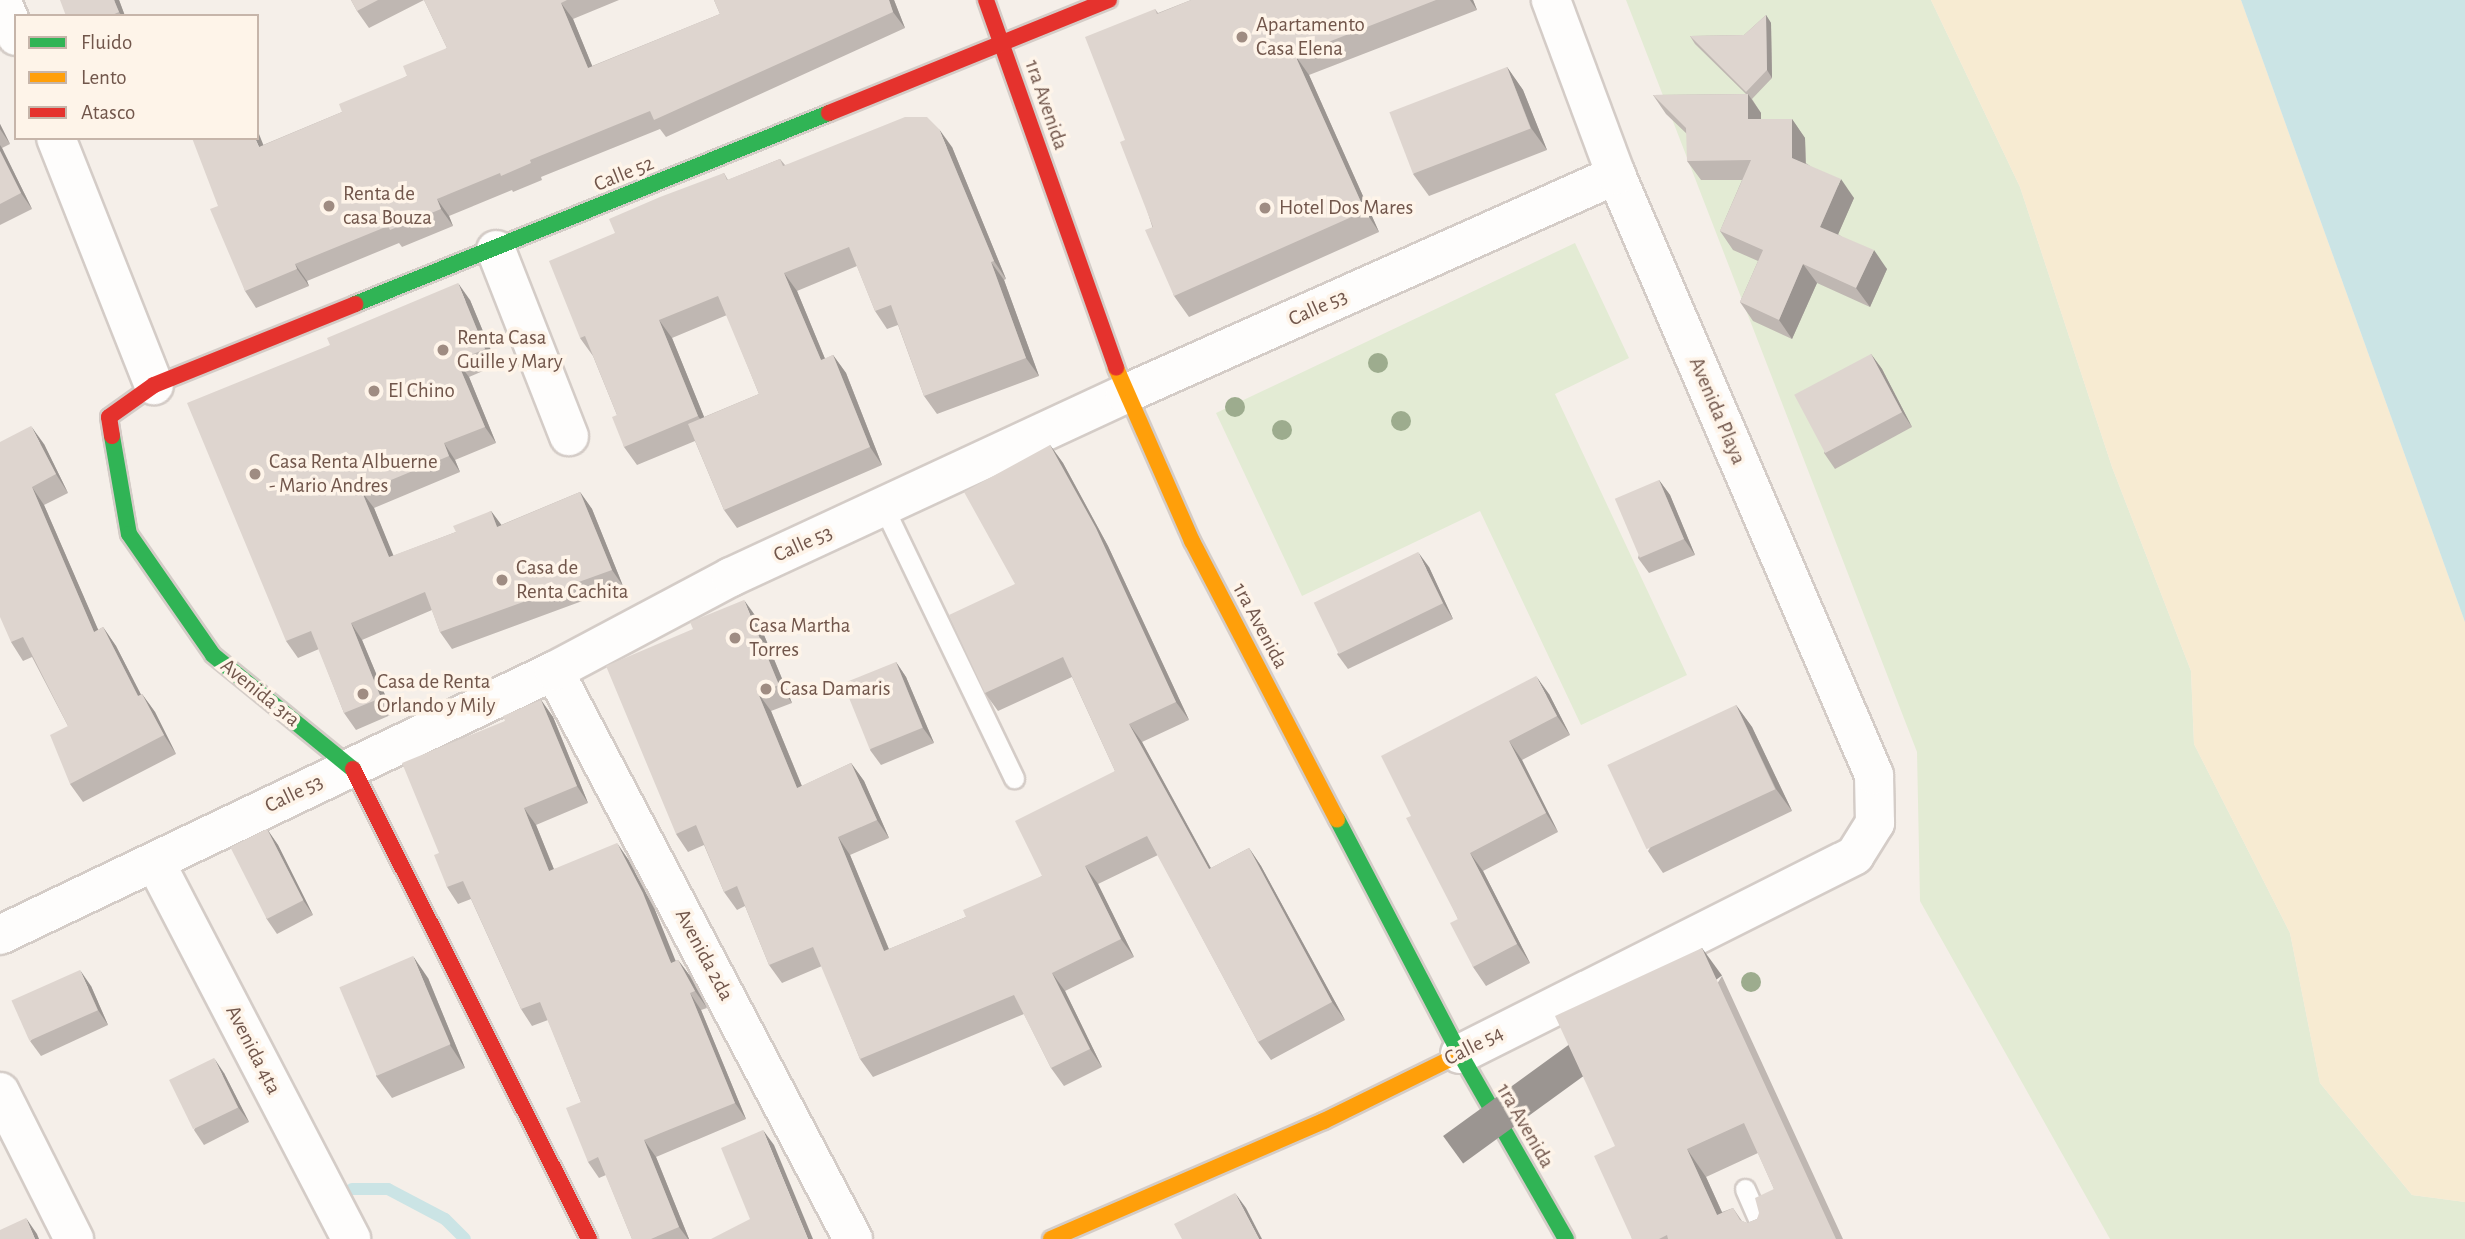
<!DOCTYPE html>
<html>
<head>
<meta charset="utf-8">
<style>
	body { margin:0 }
	#map { position:relative; width:2465px; height:1239px; overflow:hidden; background:#f5efe9; font-family:"Alegreya Sans",sans-serif }
	div>[style] { position:absolute }
	.green>* { inset:0; background:#e3ebd4 }
	.sand>* { inset:0; background:#f7ebd2 }
	.water>* { inset:0; background:#cbe4e5 }
	.stream>* { height:12px; margin:-6px; padding:0 6px; transform-origin:6px; border-radius:6px; background:#cbe4e5 }
	.roads { filter:drop-shadow(2px 0 #d4ccc7) drop-shadow(-2px 0 #d4ccc7) drop-shadow(0 2px #d4ccc7) drop-shadow(0 -2px #d4ccc7) }
	.lane>* { height:19px; margin:-9.5px; padding:0 9.5px; transform-origin:9.5px; border-radius:9.5px; background:#fefdfc }
	.street>* { height:38px; margin:-19px; padding:0 19px; transform-origin:19px; border-radius:19px; background:#fefdfc }
	.fast>* { height:16px; margin:-8px; padding:0 8px; transform-origin:8px; border-radius:8px; background:#30b455 }
	.slow>* { height:16px; margin:-8px; padding:0 8px; transform-origin:8px; border-radius:8px; background:#ff9f0a }
	.jam>* { height:16px; margin:-8px; padding:0 8px; transform-origin:8px; border-radius:8px; background:#e5322d }
	.trees>* { width:20px; height:20px; margin:-10px; border-radius:50%; background:#9dac8e }
	.wall>* { inset:0; background:#bfb7b2 }
	.shaded-wall>* { inset:0; background:#9b9591; transform-origin:0 0 }
	.building>* { inset:0; background:#ded5cf; transform-origin:0 0 }
	.dots>* { width:19px; height:19px; translate:-50% -50%; box-sizing:border-box; border:4px solid #fef4e9; border-radius:50% }
	span { translate:-50% -50%; white-space:nowrap; text-align:center; line-height:1.15; -webkit-text-stroke:7px #fef4e9; paint-order:stroke }
	.poi-label { font-size:21px; color:#71564b }
	.left { translate:0 -50%; text-align:left }
	.street-label { font-size:21px; color:#71564b }
	.legend { position:absolute; left:14px; top:14px; width:245px; height:126px; box-sizing:border-box; background:#fef4e9; border:2px solid #c6b5aa; margin:0; padding:9px 12px; list-style:none; font-size:21px; color:#71564b }
	.legend li { display:flex; align-items:center; gap:14px; height:35px }
	.legend b { width:35px; border:2px solid #c6b5aa }
</style>
</head>
<body>
<div id="map">
	<div class="green">
		<div style="clip-path:polygon(1626px 0,1931px 0,2020px 187px,2112px 467px,2191px 671px,2194px 744px,2290px 933px,2320px 1083px,2412px 1195px,2465px 1202px,2465px 1239px,2110px 1239px,1920px 901px,1917px 752px)"></div>
		<div style="clip-path:polygon(1575px 243px,1629px 358px,1555px 394px,1687px 675px,1581px 725px,1480px 511px,1302px 596px,1216px 413px)"></div>
	</div>
	<div class="sand">
		<div style="clip-path:polygon(1931px 0,2241px 0,2465px 622px,2465px 1202px,2412px 1195px,2320px 1083px,2290px 933px,2194px 744px,2191px 671px,2112px 467px,2020px 187px)"></div>
	</div>
	<div class="water">
		<div style="clip-path:polygon(2241px 0,2465px 0,2465px 622px)"></div>
	</div>
	<div class="stream">
		<div style="left:352px;top:1189px;width:36px"></div>
		<div style="left:388px;top:1189px;width:64px;rotate:27.8deg"></div>
		<div style="left:445px;top:1219px;width:28px;rotate:45deg"></div>
	</div>
	<div class="roads">
		<div class="lane">
			<div style="left:884px;top:508px;width:300px;rotate:64.3deg"></div>
			<div style="left:1745px;top:1189px;width:55px;rotate:66.3deg"></div>
		</div>
		<div class="street">
			<div style="left:1px;top:0;width:39px;rotate:67deg"></div>
			<div style="left:56px;top:138px;width:266px;rotate:68.4deg"></div>
			<div style="left:496px;top:250px;width:200px;rotate:68.6deg"></div>
			<div style="left:554px;top:671px;width:642px;rotate:62.24deg"></div>
			<div style="left:155px;top:862px;width:425px;rotate:62.5deg"></div>
			<div style="left:0;top:935px;width:614px;rotate:-25.48deg"></div>
			<div style="left:554px;top:671px;width:200px;rotate:-28deg"></div>
			<div style="left:731px;top:577px;width:434px;rotate:-24.9deg"></div>
			<div style="left:1125px;top:394px;width:538px;rotate:-24.04deg"></div>
			<div style="left:1460px;top:1054px;width:442px;rotate:-26.7deg"></div>
			<div style="left:1855px;top:855px;width:38px;rotate:-58deg"></div>
			<div style="left:1875px;top:823px;width:48px;rotate:-91.2deg"></div>
			<div style="left:1874px;top:775px;width:653px;rotate:-113.27deg"></div>
			<div style="left:1616px;top:175px;width:187px;rotate:-110.4deg"></div>
			<div style="left:0;top:1092px;width:165px;rotate:63.3deg"></div>
		</div>
		<div class="fast">
			<div style="left:355px;top:304px;width:511px;rotate:-21.95deg"></div>
			<div style="left:112px;top:436px;width:99px;rotate:80.2deg"></div>
			<div style="left:129px;top:534px;width:147px;rotate:55.2deg"></div>
			<div style="left:213px;top:655px;width:181px;rotate:39.2deg"></div>
			<div style="left:1337px;top:819px;width:265px;rotate:62.4deg"></div>
			<div style="left:1460px;top:1054px;width:213px;rotate:60.2deg"></div>
		</div>
		<div class="slow">
			<div style="left:1116px;top:368px;width:189px;rotate:66.3deg"></div>
			<div style="left:1192px;top:541px;width:314px;rotate:62.5deg"></div>
			<div style="left:1051px;top:1239px;width:297px;rotate:-23.4deg"></div>
			<div style="left:1324px;top:1121px;width:152px;rotate:-26.2deg"></div>
		</div>
		<div class="jam">
			<div style="left:986px;top:0;width:390px;rotate:70.5deg"></div>
			<div style="left:829px;top:113px;width:302px;rotate:-22deg"></div>
			<div style="left:112px;top:436px;width:19px;rotate:-99deg"></div>
			<div style="left:109px;top:417px;width:55px;rotate:-35.4deg"></div>
			<div style="left:154px;top:385px;width:217px;rotate:-21.9deg"></div>
			<div style="left:353px;top:769px;width:526px;rotate:63.34deg"></div>
		</div>
	</div>
	<div class="trees">
		<div style="left:1378px;top:363px"></div>
		<div style="left:1235px;top:407px"></div>
		<div style="left:1401px;top:421px"></div>
		<div style="left:1282px;top:430px"></div>
		<div style="left:1751px;top:982px"></div>
	</div>
	<div class="wall">
		<div style="clip-path:polygon(119px 0,125px 16px,66px 16px)"></div>
		<div style="clip-path:polygon(351px 0,619px 0,573px 19px,592px 66px,720px 14px,714px 0,894px 0,905px 28px,666px 137px,660px 129px,541px 177px,542px 180px,513px 192px,512px 190px,449px 216px,453px 226px,402px 247px,399px 243px,307px 281px,309px 286px,256px 308px,245px 291px,218px 206px,263px 145px,342px 112px,407px 76px,447px 48px,424px 0,369px 28px,357px 11px)"></div>
		<div style="clip-path:polygon(1191px 0,1473px 0,1477px 10px,1309px 75px,1379px 232px,1189px 317px,1174px 296px,1125px 140px,1155px 9px,1158px 13px)"></div>
		<div style="clip-path:polygon(1766px 15px,1771px 23px,1772px 78px,1752px 99px,1761px 113px,1761px 119px,1792px 119px,1805px 138px,1806px 163px,1854px 198px,1838px 234px,1887px 269px,1870px 307px,1817px 283px,1792px 339px,1753px 321px,1740px 302px,1758px 261px,1733px 250px,1720px 231px,1742px 180px,1701px 180px,1687px 161px,1687px 134px,1666px 114px,1653px 95px,1746px 94px,1695px 44px,1690px 36px,1744px 35px)"></div>
		<div style="clip-path:polygon(1507px 67px,1523px 90px,1547px 150px,1429px 196px,1413px 174px)"></div>
		<div style="clip-path:polygon(0 124px,10px 144px,2px 148px,32px 209px,0 225px)"></div>
		<div style="clip-path:polygon(evenodd,952px 147px,1006px 279px,1004px 280px,1039px 376px,937px 414px,924px 396px,898px 325px,887px 329px,875px 311px,857px 266px,797px 291px,825px 359px,833px 355px,846px 373px,882px 465px,737px 528px,724px 510px,695px 441px,637px 465px,624px 447px,617px 415px,593px 356px,580px 338px,615px 233px,724px 173px,728px 180px,780px 159px,785px 165px,952px 147px,727px 315px,759px 394px,704px 417px,672px 338px,727px 315px)"></div>
		<div style="clip-path:polygon(470px 300px,497px 365px,469px 377px,496px 443px,455px 460px,460px 472px,374px 508px,393px 556px,456px 532px,491px 511px,501px 525px,580px 492px,592px 509px,623px 586px,452px 649px,440px 632px,432px 610px,362px 640px,393px 714px,356px 730px,344px 713px,319px 649px,298px 658px,286px 641px,330px 345px)"></div>
		<div style="clip-path:polygon(1871px 354px,1882px 369px,1912px 427px,1835px 469px,1824px 453px)"></div>
		<div style="clip-path:polygon(0 442px,44px 444px,68px 493px,44px 505px,98px 630px,103px 627px,116px 646px,141px 695px,142px 694px,155px 712px,176px 754px,83px 802px,70px 784px,68px 726px,32px 657px,23px 661px,11px 642px)"></div>
		<div style="clip-path:polygon(1050px 445px,1063px 463px,1108px 546px,1189px 720px,1142px 742px,1211px 868px,1249px 848px,1261px 866px,1345px 1020px,1271px 1060px,1258px 1042px,1158px 855px,1098px 884px,1134px 957px,1065px 991px,1102px 1067px,1064px 1086px,1051px 1068px,1024px 1014px,873px 1077px,860px 1059px,822px 966px,782px 983px,769px 965px,745px 906px,737px 910px,724px 892px,704px 845px,688px 852px,676px 834px,757px 618px,792px 703px,771px 711px,802px 786px,851px 763px,864px 781px,889px 838px,850px 855px,889px 949px,966px 917px,1042px 876px,1115px 771px,1072px 677px,998px 711px,985px 693px,1015px 584px)"></div>
		<div style="clip-path:polygon(1659px 480px,1670px 495px,1695px 555px,1649px 573px,1638px 558px)"></div>
		<div style="clip-path:polygon(1429px 567px,1453px 619px,1348px 669px,1337px 654px)"></div>
		<div style="clip-path:polygon(896px 662px,906px 677px,934px 743px,881px 765px,870px 750px)"></div>
		<div style="clip-path:polygon(1549px 694px,1570px 735px,1522px 760px,1558px 832px,1483px 871px,1530px 963px,1486px 986px,1473px 967px,1458px 919px,1411px 816px)"></div>
		<div style="clip-path:polygon(541px 700px,553px 717px,588px 803px,536px 825px,554px 869px,628px 859px,655px 910px,675px 961px,678px 960px,690px 976px,707px 1008px,701px 1010px,746px 1119px,656px 1157px,689px 1239px,632px 1239px,606px 1175px,599px 1178px,588px 1162px,581px 1102px,548px 1020px,532px 1026px,521px 1009px,471px 899px,458px 904px,447px 887px,439px 853px,505px 721px)"></div>
		<div style="clip-path:polygon(1736px 705px,1752px 727px,1792px 811px,1663px 873px,1648px 851px)"></div>
		<div style="clip-path:polygon(267px 829px,278px 845px,313px 915px,277px 934px,266px 918px)"></div>
		<div style="clip-path:polygon(evenodd,1722px 976px,1843px 1239px,1632px 1239px,1615px 1146px,1722px 976px,1758px 1153px,1774px 1189px,1757px 1219px,1747px 1223px,1742px 1221px,1733px 1208px,1722px 1212px,1706px 1177px,1758px 1153px)"></div>
		<div style="clip-path:polygon(428px 978px,465px 1068px,392px 1098px,376px 1076px)"></div>
		<div style="clip-path:polygon(91px 986px,108px 1025px,41px 1056px,30px 1041px)"></div>
		<div style="clip-path:polygon(224px 1073px,249px 1122px,204px 1145px,194px 1130px)"></div>
	</div>
	<div class="shaded-wall">
		<div style="clip-path:polygon(114px 0,119px 0,125px 16px,122px 16px,119px 12px)"></div>
		<div style="clip-path:polygon(889px 0,894px 0,905px 28px,893px 12px)"></div>
		<div style="clip-path:polygon(1470px 0,1473px 0,1477px 10px)"></div>
		<div style="clip-path:polygon(561px 3px,573px 19px,600px 85px,588px 68px)"></div>
		<div style="clip-path:polygon(1766px 15px,1771px 23px,1772px 78px,1767px 70px)"></div>
		<div style="clip-path:polygon(1295px 55px,1309px 75px,1379px 232px,1365px 211px)"></div>
		<div style="clip-path:polygon(1507px 67px,1523px 90px,1547px 150px,1531px 128px)"></div>
		<div style="clip-path:polygon(1748px 94px,1761px 113px,1761px 139px,1748px 119px)"></div>
		<div style="clip-path:polygon(1792px 119px,1805px 138px,1806px 177px,1792px 158px)"></div>
		<div style="clip-path:polygon(0 124px,10px 144px,0 129px)"></div>
		<div style="clip-path:polygon(257px 129px,271px 164px,259px 147px,255px 138px,257px 138px)"></div>
		<div style="clip-path:polygon(939px 129px,952px 147px,1006px 279px,994px 261px)"></div>
		<div style="clip-path:polygon(0 145px,2px 148px,32px 209px,21px 193px,0 151px)"></div>
		<div style="clip-path:polygon(1841px 179px,1854px 198px,1833px 246px,1820px 227px)"></div>
		<div style="clip-path:polygon(437px 199px,449px 216px,453px 226px,441px 209px)"></div>
		<div style="clip-path:polygon(1874px 250px,1887px 269px,1870px 307px,1856px 288px)"></div>
		<div style="clip-path:polygon(991px 262px,1004px 280px,1039px 376px,1026px 358px)"></div>
		<div style="clip-path:polygon(295px 264px,307px 281px,309px 286px,297px 269px)"></div>
		<div style="clip-path:polygon(1803px 264px,1817px 283px,1792px 339px,1779px 320px)"></div>
		<div style="clip-path:polygon(784px 273px,797px 291px,833px 378px,821px 360px)"></div>
		<div style="clip-path:polygon(458px 283px,470px 300px,497px 365px,485px 349px)"></div>
		<div style="clip-path:polygon(659px 320px,672px 338px,711px 434px,698px 416px)"></div>
		<div style="clip-path:polygon(1871px 354px,1882px 369px,1912px 427px,1902px 412px)"></div>
		<div style="clip-path:polygon(833px 355px,846px 373px,882px 465px,870px 447px)"></div>
		<div style="clip-path:polygon(457px 361px,469px 377px,496px 443px,485px 427px)"></div>
		<div style="clip-path:polygon(31px 426px,44px 444px,68px 493px,56px 474px)"></div>
		<div style="clip-path:polygon(444px 443px,455px 460px,460px 472px,449px 456px)"></div>
		<div style="clip-path:polygon(1050px 445px,1063px 463px,1108px 546px,1189px 720px,1176px 702px)"></div>
		<div style="clip-path:polygon(1659px 480px,1670px 495px,1695px 555px,1684px 539px)"></div>
		<div style="clip-path:polygon(32px 487px,44px 505px,107px 650px,94px 632px)"></div>
		<div style="clip-path:polygon(362px 492px,374px 508px,401px 574px,389px 557px)"></div>
		<div style="clip-path:polygon(580px 492px,592px 509px,623px 586px,612px 570px)"></div>
		<div style="clip-path:polygon(491px 511px,503px 527px,497px 527px)"></div>
		<div style="clip-path:polygon(1418px 552px,1429px 567px,1453px 619px,1443px 603px)"></div>
		<div style="clip-path:polygon(744px 600px,757px 618px,792px 703px,779px 685px)"></div>
		<div style="clip-path:polygon(351px 623px,362px 640px,393px 714px,381px 698px)"></div>
		<div style="clip-path:polygon(103px 627px,116px 646px,151px 714px,138px 696px)"></div>
		<div style="clip-path:polygon(896px 662px,906px 677px,934px 743px,923px 728px)"></div>
		<div style="clip-path:polygon(1536px 676px,1549px 694px,1570px 735px,1557px 716px)"></div>
		<div style="clip-path:polygon(758px 693px,771px 711px,810px 806px,797px 788px)"></div>
		<div style="clip-path:polygon(142px 694px,155px 712px,176px 754px,164px 735px)"></div>
		<div style="clip-path:polygon(541px 700px,553px 717px,588px 803px,577px 786px)"></div>
		<div style="clip-path:polygon(1736px 705px,1752px 727px,1792px 811px,1776px 789px)"></div>
		<div style="clip-path:polygon(1129px 724px,1142px 742px,1221px 887px,1209px 869px)"></div>
		<div style="clip-path:polygon(1509px 741px,1522px 760px,1558px 832px,1546px 813px)"></div>
		<div style="clip-path:polygon(851px 763px,864px 781px,889px 838px,877px 820px)"></div>
		<div style="clip-path:polygon(524px 808px,536px 825px,561px 887px,549px 871px)"></div>
		<div style="clip-path:polygon(267px 829px,278px 845px,313px 915px,303px 900px)"></div>
		<div style="clip-path:polygon(838px 837px,850px 855px,897px 969px,884px 951px)"></div>
		<div style="clip-path:polygon(617px 843px,628px 859px,655px 910px,683px 979px,671px 963px)"></div>
		<div style="clip-path:polygon(1249px 848px,1261px 866px,1345px 1020px,1332px 1002px)"></div>
		<div style="clip-path:polygon(1470px 853px,1483px 871px,1530px 963px,1517px 944px)"></div>
		<div style="clip-path:polygon(1085px 866px,1098px 884px,1134px 957px,1121px 939px)"></div>
		<div style="left:1702px;top:948px;width:34px;height:320px;rotate:54deg"></div>
		<div style="clip-path:polygon(413px 956px,428px 978px,465px 1068px,450px 1045px)"></div>
		<div style="clip-path:polygon(678px 960px,690px 976px,707px 1008px,695px 991px)"></div>
		<div style="clip-path:polygon(80px 970px,91px 986px,108px 1025px,98px 1010px)"></div>
		<div style="clip-path:polygon(1052px 973px,1065px 991px,1102px 1067px,1090px 1049px)"></div>
		<div style="clip-path:polygon(690px 993px,701px 1010px,746px 1119px,735px 1103px)"></div>
		<div style="clip-path:polygon(214px 1058px,224px 1073px,249px 1122px,238px 1107px)"></div>
		<div style="clip-path:polygon(763px 1130px,774px 1145px,813px 1239px,808px 1239px)"></div>
		<div style="clip-path:polygon(644px 1140px,656px 1157px,689px 1239px,688px 1239px,679px 1227px)"></div>
		<div style="clip-path:polygon(1687px 1149px,1706px 1177px,1734px 1239px,1717px 1215px)"></div>
		<div style="clip-path:polygon(1235px 1193px,1246px 1208px,1262px 1239px,1259px 1239px)"></div>
		<div style="clip-path:polygon(26px 1218px,37px 1234px,39px 1239px,35px 1239px)"></div>
	</div>
	<div class="building">
		<div style="clip-path:polygon(60px 0,114px 0,119px 12px,110px 16px,66px 16px)"></div>
		<div style="clip-path:polygon(351px 0,378px 0,357px 11px)"></div>
		<div style="clip-path:polygon(424px 0,567px 0,561px 3px,588px 68px,720px 14px,714px 0,889px 0,893px 12px,654px 120px,650px 111px,530px 160px,531px 163px,501px 176px,500px 173px,437px 199px,441px 209px,390px 230px,388px 226px,295px 264px,297px 269px,245px 291px,210px 209px,218px 206px,192px 138px,255px 138px,259px 147px,342px 112px,339px 104px,407px 76px,403px 66px,447px 48px)"></div>
		<div style="clip-path:polygon(1191px 0,1436px 0,1295px 55px,1365px 211px,1174px 296px,1145px 230px,1153px 227px,1120px 142px,1125px 140px,1085px 37px,1155px 9px,1157px 14px)"></div>
		<div style="clip-path:polygon(1766px 15px,1767px 70px,1746px 92px,1690px 36px,1744px 35px)"></div>
		<div style="left:1507px;top:67px;width:66px;height:126px;rotate:69deg"></div>
		<div style="clip-path:polygon(1748px 94px,1748px 119px,1792px 119px,1792px 158px,1841px 179px,1820px 227px,1874px 250px,1856px 288px,1803px 264px,1779px 320px,1740px 302px,1763px 250px,1720px 231px,1751px 160px,1687px 161px,1686px 128px,1653px 95px)"></div>
		<div style="clip-path:polygon(905px 117px,927px 117px,939px 129px,994px 261px,991px 262px,1026px 358px,924px 396px,891px 305px,875px 311px,849px 247px,784px 273px,821px 360px,833px 355px,870px 447px,724px 510px,688px 424px,759px 394px,718px 296px,659px 320px,698px 416px,624px 447px,612px 417px,617px 415px,585px 336px,580px 338px,549px 261px,615px 233px,609px 219px,660px 197px,724px 173px,727px 180px,780px 159px,783px 166px)"></div>
		<div style="clip-path:polygon(0 151px,21px 193px,0 204px)"></div>
		<div style="clip-path:polygon(458px 283px,485px 349px,457px 361px,485px 427px,444px 443px,449px 456px,362px 492px,389px 557px,456px 532px,453px 526px,491px 511px,497px 527px,580px 492px,612px 570px,440px 632px,425px 592px,351px 623px,381px 698px,344px 713px,311px 631px,286px 641px,187px 403px,330px 345px,327px 338px)"></div>
		<div style="left:1871px;top:354px;width:66px;height:87px;rotate:62deg"></div>
		<div style="clip-path:polygon(31px 426px,56px 474px,32px 487px,94px 632px,103px 627px,138px 696px,142px 694px,164px 735px,70px 784px,50px 735px,68px 726px,23px 637px,11px 642px,0 617px,0 442px)"></div>
		<div style="clip-path:polygon(1050px 445px,1096px 528px,1176px 702px,1129px 724px,1209px 869px,1249px 848px,1332px 1002px,1258px 1042px,1147px 836px,1085px 866px,1121px 939px,1052px 973px,1090px 1049px,1051px 1068px,1014px 995px,860px 1059px,813px 947px,769px 965px,737px 886px,724px 892px,696px 825px,676px 834px,606px 666px,693px 629px,690px 622px,744px 600px,779px 685px,758px 693px,797px 788px,851px 763px,877px 820px,838px 837px,884px 951px,966px 917px,963px 910px,1042px 876px,1015px 821px,1115px 771px,1063px 657px,985px 693px,949px 615px,1015px 584px,964px 492px)"></div>
		<div style="left:1659px;top:480px;width:64px;height:48px;rotate:67deg"></div>
		<div style="left:1418px;top:552px;width:57px;height:116px;rotate:64deg"></div>
		<div style="left:896px;top:662px;width:71px;height:57px;rotate:68deg"></div>
		<div style="clip-path:polygon(1536px 676px,1557px 716px,1509px 741px,1546px 813px,1470px 853px,1517px 944px,1473px 967px,1450px 923px,1458px 919px,1406px 818px,1411px 816px,1381px 756px)"></div>
		<div style="clip-path:polygon(541px 700px,577px 786px,524px 808px,549px 871px,617px 843px,643px 893px,671px 963px,678px 960px,695px 991px,690px 993px,735px 1103px,644px 1140px,679px 1227px,651px 1239px,632px 1239px,598px 1157px,588px 1162px,566px 1108px,581px 1102px,540px 1002px,521px 1009px,463px 881px,447px 887px,434px 855px,439px 853px,402px 763px,505px 721px,503px 716px)"></div>
		<div style="left:1736px;top:705px;width:93px;height:142px;rotate:65deg"></div>
		<div style="left:267px;top:829px;width:80px;height:41px;rotate:63deg"></div>
		<div style="clip-path:polygon(evenodd,1702px 948px,1836px 1239px,1668px 1239px,1667px 1235px,1659px 1239px,1632px 1239px,1594px 1156px,1615px 1146px,1555px 1016px,1702px 948px,1744px 1123px,1774px 1189px,1755px 1198px,1759px 1213px,1757px 1219px,1747px 1223px,1740px 1220px,1733px 1208px,1717px 1215px,1687px 1149px,1744px 1123px)"></div>
		<div style="left:413px;top:956px;width:96px;height:80px;rotate:67deg"></div>
		<div style="left:80px;top:970px;width:44px;height:75px;rotate:66deg"></div>
		<div style="left:214px;top:1058px;width:55px;height:50px;rotate:64deg"></div>
		<div style="clip-path:polygon(763px 1130px,808px 1239px,711px 1239px,750px 1219px,721px 1148px)"></div>
		<div style="clip-path:polygon(1235px 1193px,1259px 1239px,1182px 1239px,1174px 1224px)"></div>
		<div style="clip-path:polygon(26px 1218px,35px 1239px,0 1239px,0 1230px)"></div>
	</div>
	<div class="dots">
		<div style="left:1242px;top:37px;background:#9f8c82"></div>
		<div style="left:329px;top:206px;background:#9f8c82"></div>
		<div style="left:1265px;top:208px;background:#9f8c82"></div>
		<div style="left:443px;top:350px;background:#9f8c82"></div>
		<div style="left:374px;top:391px;background:#9f8c82"></div>
		<div style="left:255px;top:474px;background:#9f8c82"></div>
		<div style="left:502px;top:580px;background:#9f8c82"></div>
		<div style="left:735px;top:638px;background:#9f8c82"></div>
		<div style="left:766px;top:689px;background:#9f8c82"></div>
		<div style="left:363px;top:694px;background:#9f8c82"></div>
	</div>
	<div class="poi-label">
		<span class="left" style="left:1256px;top:37px">Apartamento<br>Casa Elena</span>
		<span class="left" style="left:343px;top:206px">Renta de<br>casa Bouza</span>
		<span class="left" style="left:1279px;top:208px">Hotel Dos Mares</span>
		<span class="left" style="left:457px;top:350px">Renta Casa<br>Guille y Mary</span>
		<span class="left" style="left:388px;top:391px">El Chino</span>
		<span class="left" style="left:269px;top:474px">Casa Renta Albuerne<br>- Mario Andres</span>
		<span class="left" style="left:516px;top:580px">Casa de<br>Renta Cachita</span>
		<span class="left" style="left:749px;top:638px">Casa Martha<br>Torres</span>
		<span class="left" style="left:377px;top:694px">Casa de Renta<br>Orlando y Mily</span>
		<span class="left" style="left:780px;top:689px">Casa Damaris</span>
	</div>
	<div class="street-label">
		<span style="left:1046px;top:105px;rotate:71deg">1ra Avenida</span>
		<span style="left:624px;top:174px;rotate:-22deg">Calle 52</span>
		<span style="left:1318px;top:308px;rotate:-24deg">Calle 53</span>
		<span style="left:1717px;top:411px;rotate:67deg">Avenida Playa</span>
		<span style="left:803px;top:544px;rotate:-24deg">Calle 53</span>
		<span style="left:1260px;top:626px;rotate:62deg">1ra Avenida</span>
		<span style="left:260px;top:693px;rotate:39deg">Avenida 3ra</span>
		<span style="left:294px;top:794px;rotate:-26deg">Calle 53</span>
		<span style="left:704px;top:955px;rotate:62deg">Avenida 2da</span>
		<span style="left:1474px;top:1046px;rotate:-27deg">Calle 54</span>
		<span style="left:253px;top:1050px;rotate:63deg">Avenida 4ta</span>
		<span style="left:1525px;top:1126px;rotate:60deg">1ra Avenida</span>
	</div>
	<ul class="legend">
	<li><b style="height:9px;background:#30b455"></b>Fluido</li>
	<li><b style="height:9px;background:#ff9f0a"></b>Lento</li>
	<li><b style="height:9px;background:#e5322d"></b>Atasco</li>
	</ul>
</div>
</body>
</html>
